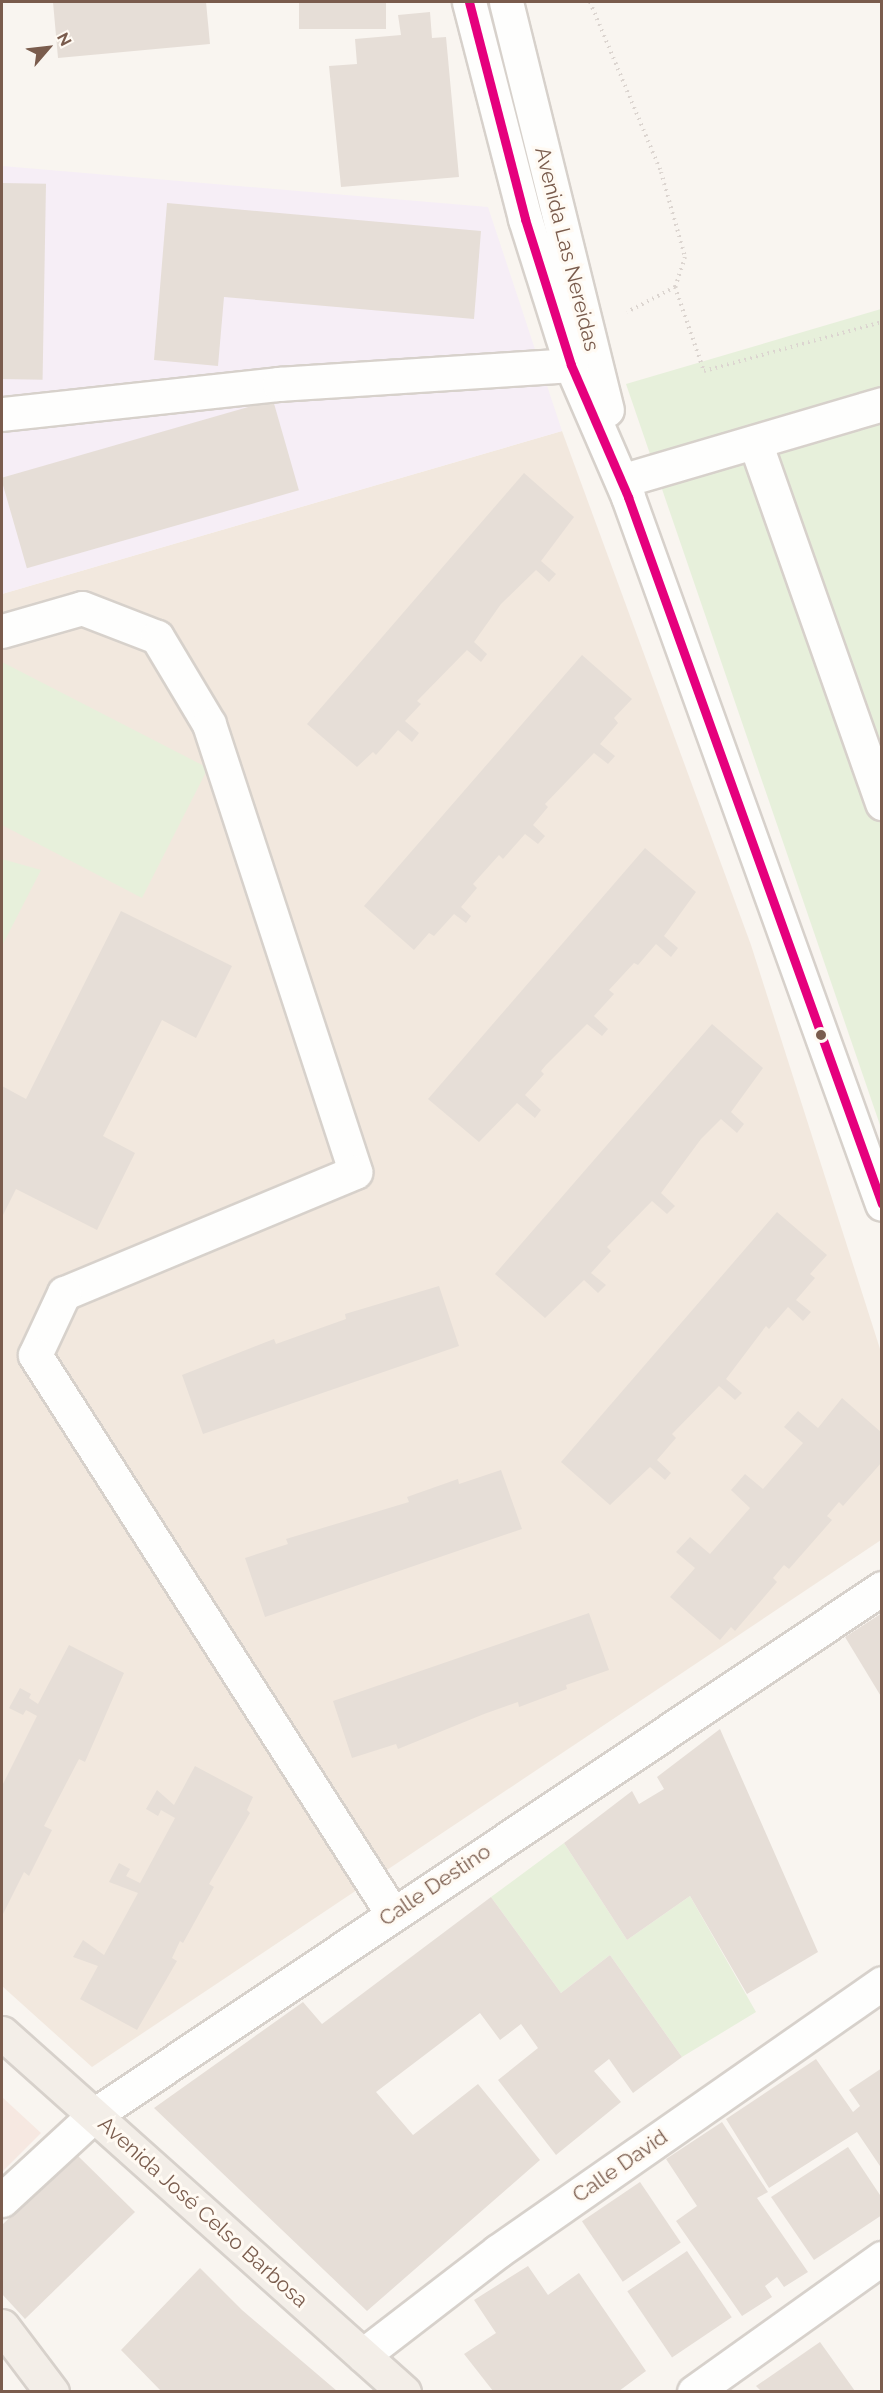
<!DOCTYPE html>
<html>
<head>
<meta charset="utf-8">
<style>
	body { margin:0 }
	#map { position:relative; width:883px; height:2393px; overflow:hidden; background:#f9f5f0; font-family:Raleway,sans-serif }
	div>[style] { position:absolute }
	.residential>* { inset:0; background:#f2e8de }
	.commercial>* { inset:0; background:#f6e8e1 }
	.education>* { inset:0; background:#f6eef6 }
	.green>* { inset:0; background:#e7f0db }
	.building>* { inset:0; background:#e6ded7; transform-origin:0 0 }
	.path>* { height:4px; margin-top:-2px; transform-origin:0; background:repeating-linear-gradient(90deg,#dcd5d0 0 1.5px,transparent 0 6px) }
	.roads { filter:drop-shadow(2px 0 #d7d1cb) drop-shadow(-2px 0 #d7d1cb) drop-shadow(0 2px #d7d1cb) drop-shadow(0 -2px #d7d1cb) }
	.minor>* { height:33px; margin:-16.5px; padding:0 16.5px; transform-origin:16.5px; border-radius:16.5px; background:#fefefd }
	.major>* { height:33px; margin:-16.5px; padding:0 16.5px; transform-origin:16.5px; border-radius:16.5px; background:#f3eee8 }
	.bus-1>* { height:9px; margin:-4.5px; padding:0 4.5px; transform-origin:4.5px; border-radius:4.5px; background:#e5007d }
	.dots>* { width:16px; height:16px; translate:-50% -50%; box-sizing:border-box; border:3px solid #fffaf3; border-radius:50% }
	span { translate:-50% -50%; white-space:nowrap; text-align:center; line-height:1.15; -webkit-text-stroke:6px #fffaf3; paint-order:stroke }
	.street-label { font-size:21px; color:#7a5c4d }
	.frame { position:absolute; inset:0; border:3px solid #7a5c4d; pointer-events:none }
	.north { position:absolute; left:18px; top:18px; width:60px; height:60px; -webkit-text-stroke:4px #fffaf3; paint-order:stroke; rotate:62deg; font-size:16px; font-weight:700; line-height:24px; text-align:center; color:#7a5c4d }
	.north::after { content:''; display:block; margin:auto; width:21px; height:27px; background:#7a5c4d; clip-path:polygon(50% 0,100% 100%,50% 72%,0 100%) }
</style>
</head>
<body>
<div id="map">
	<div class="residential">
		<div style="clip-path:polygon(562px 431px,751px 945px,881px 1352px,881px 1540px,92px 2067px,2px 1986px,2px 594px)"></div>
	</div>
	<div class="commercial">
		<div style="clip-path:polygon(2px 2097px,41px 2133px,2px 2172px)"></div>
	</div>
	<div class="education">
		<div style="clip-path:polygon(2px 166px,488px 207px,562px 431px,2px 594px)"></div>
	</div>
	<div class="green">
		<div style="clip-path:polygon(881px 309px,881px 1128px,626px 384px)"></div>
		<div style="clip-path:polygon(2px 662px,208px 768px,142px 898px,2px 825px)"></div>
		<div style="clip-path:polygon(2px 859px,41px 870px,2px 946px)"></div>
		<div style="clip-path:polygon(564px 1843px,627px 1940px,690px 1896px,756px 2012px,682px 2057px,610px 1955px,561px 1993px,491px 1897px)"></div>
	</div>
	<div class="building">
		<div style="clip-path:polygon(53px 2px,206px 2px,210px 44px,58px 58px)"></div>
		<div style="left:299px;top:2px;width:87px;height:27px"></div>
		<div style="clip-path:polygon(430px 12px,432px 38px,446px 37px,459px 177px,341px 187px,329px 66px,357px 64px,355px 39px,401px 35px,398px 15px)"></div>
		<div style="left:2px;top:183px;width:44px;height:196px;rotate:1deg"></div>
		<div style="clip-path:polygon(167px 203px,481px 231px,474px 319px,224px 297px,218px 366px,154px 360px)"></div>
		<div style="left:273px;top:400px;width:94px;height:283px;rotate:74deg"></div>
		<div style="clip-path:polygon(524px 473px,574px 517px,541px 561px,556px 574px,549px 582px,536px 570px,501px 604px,474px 642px,487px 654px,481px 662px,467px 650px,417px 701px,421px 704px,405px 721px,419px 733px,412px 742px,398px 730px,376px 755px,373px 752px,357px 767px,307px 724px)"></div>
		<div style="clip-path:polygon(582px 655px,632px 699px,614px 718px,618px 723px,600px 744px,615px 756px,608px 764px,594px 753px,545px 804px,548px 807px,533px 825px,545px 836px,538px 844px,525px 834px,503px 859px,499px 855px,473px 884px,477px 888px,461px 907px,471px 916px,466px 923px,454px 914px,434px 936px,429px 933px,414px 950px,364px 906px)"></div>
		<div style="clip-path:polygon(645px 848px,696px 892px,664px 936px,678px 948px,671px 957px,656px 944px,638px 965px,634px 963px,609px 990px,614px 994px,594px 1016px,608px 1029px,602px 1036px,587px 1024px,546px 1065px,541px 1071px,544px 1074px,525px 1095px,541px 1110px,535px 1118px,517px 1103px,479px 1142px,428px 1099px)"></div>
		<div style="clip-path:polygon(121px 911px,232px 966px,196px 1038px,162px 1020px,103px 1136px,135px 1153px,97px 1230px,16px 1189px,2px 1217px,2px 1086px,26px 1099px)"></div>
		<div style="clip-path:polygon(712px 1024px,763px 1068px,731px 1112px,744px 1124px,737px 1133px,721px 1119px,701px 1139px,661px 1193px,675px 1206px,667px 1214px,652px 1201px,607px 1247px,611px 1251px,591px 1273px,606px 1285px,598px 1293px,584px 1280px,545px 1318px,495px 1274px)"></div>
		<div style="clip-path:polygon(777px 1212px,827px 1255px,810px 1274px,815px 1278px,796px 1300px,811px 1312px,803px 1321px,788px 1307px,769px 1329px,766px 1326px,726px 1379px,742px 1393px,735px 1400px,719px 1386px,672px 1434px,676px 1438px,657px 1460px,671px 1473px,665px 1480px,650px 1467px,610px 1505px,561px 1462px)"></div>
		<div style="clip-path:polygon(439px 1286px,459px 1346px,203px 1434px,182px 1375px,274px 1339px,276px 1344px,346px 1319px,345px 1314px)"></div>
		<div style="clip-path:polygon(842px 1398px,882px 1433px,882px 1462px,843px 1506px,839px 1502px,827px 1516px,832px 1520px,789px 1569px,784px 1565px,773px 1578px,777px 1582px,735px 1631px,731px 1627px,720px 1640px,670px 1597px,695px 1568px,676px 1552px,690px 1537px,710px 1554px,750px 1508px,731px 1490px,745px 1474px,763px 1489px,803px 1443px,784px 1427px,798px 1411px,818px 1428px)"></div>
		<div style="clip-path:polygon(501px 1470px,522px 1529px,265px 1617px,245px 1558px,288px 1544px,286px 1539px,409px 1502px,407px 1497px,458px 1479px,459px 1484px)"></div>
		<div style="clip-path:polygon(589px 1613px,609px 1670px,566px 1685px,567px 1689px,519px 1707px,518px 1702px,484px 1714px,398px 1749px,396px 1744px,352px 1758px,333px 1701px)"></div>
		<div style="clip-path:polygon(882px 1613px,882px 1698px,845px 1637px)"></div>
		<div style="clip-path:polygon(69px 1645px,124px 1673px,85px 1762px,79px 1759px,44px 1826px,52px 1830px,29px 1876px,24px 1872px,2px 1916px,2px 1786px,37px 1716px,26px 1710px,23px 1715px,9px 1708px,20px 1688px,31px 1694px,29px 1698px,38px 1704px)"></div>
		<div style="clip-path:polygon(720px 1729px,818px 1952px,747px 1994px,690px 1896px,627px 1940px,564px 1843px,632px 1791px,639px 1804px,664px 1789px,657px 1777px)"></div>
		<div style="clip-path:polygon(195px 1766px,253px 1797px,247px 1810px,250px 1813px,209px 1884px,214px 1887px,183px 1943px,180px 1941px,172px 1958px,177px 1961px,137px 2030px,80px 1999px,98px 1966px,73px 1957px,83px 1940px,104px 1955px,138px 1893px,109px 1882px,119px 1863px,130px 1869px,126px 1876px,140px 1883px,175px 1818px,161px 1810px,158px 1816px,146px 1809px,157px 1790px,174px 1805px)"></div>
		<div style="clip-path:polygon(491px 1897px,561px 1993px,610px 1955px,682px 2057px,633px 2093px,609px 2059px,594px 2071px,621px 2102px,556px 2155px,498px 2080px,538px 2048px,521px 2024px,500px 2040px,480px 2013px,376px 2092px,413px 2135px,478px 2084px,540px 2160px,367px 2311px,154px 2108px,303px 2002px,322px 2024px)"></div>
		<div style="clip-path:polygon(816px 2059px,853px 2112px,860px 2106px,849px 2090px,882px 2068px,882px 2169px,857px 2132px,769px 2188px,726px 2119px)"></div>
		<div style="clip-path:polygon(722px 2122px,768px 2192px,757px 2198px,808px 2272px,784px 2287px,777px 2277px,765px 2286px,772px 2297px,742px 2316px,676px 2221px,697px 2206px,666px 2159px)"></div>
		<div style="clip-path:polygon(848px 2147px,882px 2198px,882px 2215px,814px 2260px,771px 2197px)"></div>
		<div style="clip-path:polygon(76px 2154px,135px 2212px,25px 2319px,2px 2294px,2px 2225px)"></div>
		<div style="left:640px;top:2182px;width:73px;height:70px;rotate:56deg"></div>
		<div style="left:687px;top:2251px;width:80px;height:72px;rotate:56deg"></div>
		<div style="clip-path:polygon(528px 2266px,548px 2295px,579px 2273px,646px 2371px,619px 2391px,493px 2391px,464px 2354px,496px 2333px,474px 2300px)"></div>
		<div style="clip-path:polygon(200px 2268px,242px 2310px,337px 2391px,161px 2391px,121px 2350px)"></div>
		<div style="clip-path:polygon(820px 2342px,855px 2391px,761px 2391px,756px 2386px)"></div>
	</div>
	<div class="path">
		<div style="left:590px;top:2px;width:184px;rotate:67.3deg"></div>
		<div style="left:661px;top:172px;width:88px;rotate:74.2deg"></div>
		<div style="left:685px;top:257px;width:32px;rotate:108deg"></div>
		<div style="left:675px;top:287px;width:54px;rotate:152.5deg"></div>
		<div style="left:675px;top:287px;width:89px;rotate:71deg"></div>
		<div style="left:704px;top:371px;width:185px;rotate:-15.4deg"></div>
	</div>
	<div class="roads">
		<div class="minor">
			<div style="left:469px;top:2px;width:224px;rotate:75.5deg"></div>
			<div style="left:525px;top:219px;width:153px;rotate:72.5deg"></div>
			<div style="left:571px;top:365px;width:144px;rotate:66.6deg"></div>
			<div style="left:628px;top:497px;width:751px;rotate:70.24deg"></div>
			<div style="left:506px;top:2px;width:420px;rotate:76.1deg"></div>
			<div style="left:2px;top:414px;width:279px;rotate:-6.2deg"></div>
			<div style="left:279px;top:384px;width:293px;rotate:-3.7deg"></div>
			<div style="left:755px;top:442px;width:383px;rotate:70.6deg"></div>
			<div style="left:624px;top:480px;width:269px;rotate:-16.4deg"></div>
			<div style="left:2px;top:631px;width:83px;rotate:-16deg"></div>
			<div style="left:82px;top:608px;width:80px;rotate:21.1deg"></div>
			<div style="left:157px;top:637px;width:101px;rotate:59.1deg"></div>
			<div style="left:209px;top:724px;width:471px;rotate:71.9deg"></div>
			<div style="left:355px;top:1172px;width:315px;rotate:157.4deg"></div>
			<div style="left:64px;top:1293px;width:68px;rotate:115.1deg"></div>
			<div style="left:35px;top:1355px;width:662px;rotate:57.39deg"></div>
			<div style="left:2px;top:2200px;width:125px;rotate:-42.7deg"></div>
			<div style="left:94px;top:2115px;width:948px;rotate:-33.77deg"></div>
			<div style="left:363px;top:2355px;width:170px;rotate:-37.6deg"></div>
			<div style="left:498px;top:2251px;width:468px;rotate:-34.9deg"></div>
			<div style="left:694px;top:2392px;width:231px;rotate:-35.5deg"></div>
		</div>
		<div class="major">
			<div style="left:2px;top:2033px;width:539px;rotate:41.77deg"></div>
			<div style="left:2px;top:2326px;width:83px;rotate:52.9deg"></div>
		</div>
	</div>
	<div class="bus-1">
		<div style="left:469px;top:2px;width:224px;rotate:75.5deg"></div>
		<div style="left:525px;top:219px;width:153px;rotate:72.5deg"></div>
		<div style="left:571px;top:365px;width:144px;rotate:66.6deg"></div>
		<div style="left:628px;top:497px;width:751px;rotate:70.24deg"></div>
	</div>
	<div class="dots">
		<div style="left:821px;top:1035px;background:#7a5c4d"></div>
	</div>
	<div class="street-label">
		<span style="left:567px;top:249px;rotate:76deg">Avenida Las Nereidas</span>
		<span style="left:435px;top:1885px;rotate:-34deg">Calle Destino</span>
		<span style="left:620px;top:2166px;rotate:-35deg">Calle David</span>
		<span style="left:203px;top:2212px;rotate:42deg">Avenida José Celso Barbosa</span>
	</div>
	<div class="frame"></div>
	<div class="north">N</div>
</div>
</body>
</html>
